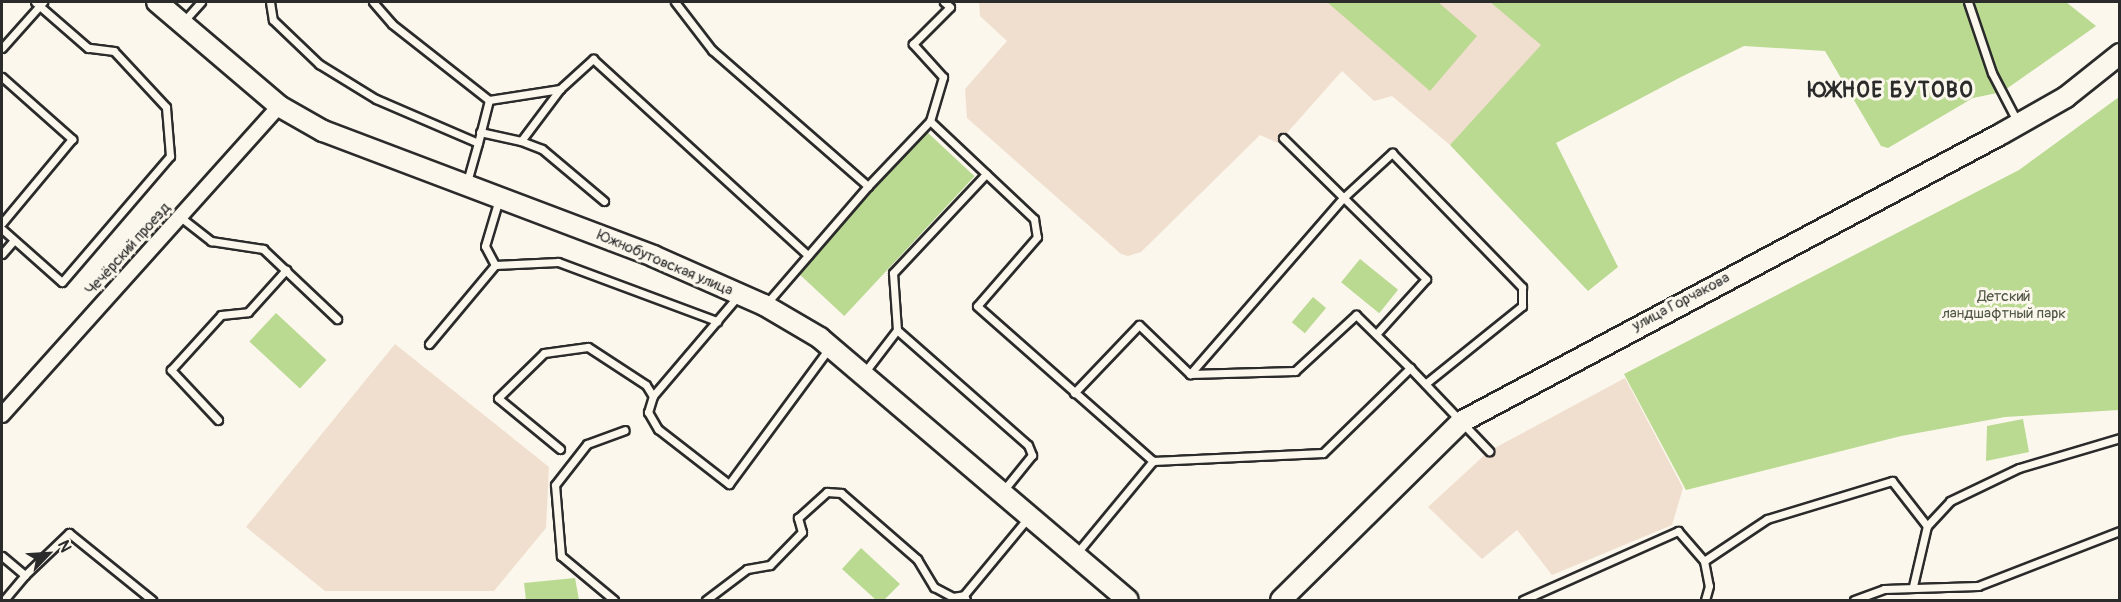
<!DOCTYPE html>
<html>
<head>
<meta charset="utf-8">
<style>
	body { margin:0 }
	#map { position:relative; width:2121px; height:602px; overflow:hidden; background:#fbf7ec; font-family:Pangolin,sans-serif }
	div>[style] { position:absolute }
	.built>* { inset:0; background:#f0dfce }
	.green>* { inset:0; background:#bad991; transform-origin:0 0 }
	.roads { filter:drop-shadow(2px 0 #2b2b2b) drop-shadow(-2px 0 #2b2b2b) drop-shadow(0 2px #2b2b2b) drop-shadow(0 -2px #2b2b2b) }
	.lane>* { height:7px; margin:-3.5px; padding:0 3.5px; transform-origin:3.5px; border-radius:3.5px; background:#fbf7ec }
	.street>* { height:14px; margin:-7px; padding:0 7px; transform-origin:7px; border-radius:7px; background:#fbf7ec }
	.secondary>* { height:20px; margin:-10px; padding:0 10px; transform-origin:10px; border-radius:10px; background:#fbf7ec }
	span { translate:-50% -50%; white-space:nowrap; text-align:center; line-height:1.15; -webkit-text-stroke:6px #fbf7ec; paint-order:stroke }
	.street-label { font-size:15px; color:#2b2b2b }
	.park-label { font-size:15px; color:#4f5644 }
	.district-label { font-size:21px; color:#2b2b2b; font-weight:700; letter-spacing:1.5px }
	.frame { position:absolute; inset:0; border:3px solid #2b2b2b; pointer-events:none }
	.north { position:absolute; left:18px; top:524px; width:60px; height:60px; -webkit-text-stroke:4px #fbf7ec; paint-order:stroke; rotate:65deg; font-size:16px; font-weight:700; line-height:24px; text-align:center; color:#2b2b2b }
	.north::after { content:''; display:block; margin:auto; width:21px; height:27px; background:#2b2b2b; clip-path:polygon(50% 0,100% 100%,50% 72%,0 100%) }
</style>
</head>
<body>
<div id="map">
	<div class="built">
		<div style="clip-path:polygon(979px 2px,1490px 2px,1542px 45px,1450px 145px,1392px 96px,1374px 101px,1342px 71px,1278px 143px,1260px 135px,1141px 252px,1128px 256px,1121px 254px,967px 118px,965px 89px,1007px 41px,980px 16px)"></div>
		<div style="clip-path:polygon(395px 344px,549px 467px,546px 528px,494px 591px,325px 591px,246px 527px)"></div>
		<div style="clip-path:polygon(1625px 378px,1683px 488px,1672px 525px,1552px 575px,1517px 530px,1482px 559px,1428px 507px,1489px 451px)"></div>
	</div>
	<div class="green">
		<div style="clip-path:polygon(1327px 2px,1438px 2px,1477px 36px,1430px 91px)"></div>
		<div style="clip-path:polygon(1490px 2px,2066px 2px,2096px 26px,2002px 92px,1973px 98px,1888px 148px,1881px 146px,1825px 51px,1744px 46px,1681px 77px,1556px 143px,1618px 267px,1588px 291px,1450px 145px,1541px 45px)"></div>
		<div style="clip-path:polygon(2119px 97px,2119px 410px,2005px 417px,1901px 436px,1686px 490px,1624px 374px,2019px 170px)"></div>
		<div style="left:927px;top:132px;width:65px;height:191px;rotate:43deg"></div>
		<div style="left:1360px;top:259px;width:49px;height:30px;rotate:39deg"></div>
		<div style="left:1313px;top:297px;width:17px;height:33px;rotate:40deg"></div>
		<div style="left:276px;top:313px;width:69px;height:39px;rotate:43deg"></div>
		<div style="clip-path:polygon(2023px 419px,2029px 452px,1986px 461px,1987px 426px)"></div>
		<div style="clip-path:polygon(861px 548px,900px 584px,884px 600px,876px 600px,842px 569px)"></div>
		<div style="clip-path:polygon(575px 578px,579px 600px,526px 600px,524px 583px)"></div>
	</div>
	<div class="roads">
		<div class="lane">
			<div style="left:270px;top:2px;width:18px;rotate:81deg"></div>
			<div style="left:273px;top:20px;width:64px;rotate:43.7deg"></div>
			<div style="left:319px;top:64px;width:67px;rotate:31.6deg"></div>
			<div style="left:376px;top:99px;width:111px;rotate:23.3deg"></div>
			<div style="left:478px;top:143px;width:41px;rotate:105.8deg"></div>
			<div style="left:373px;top:2px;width:29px;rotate:49deg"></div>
			<div style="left:392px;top:24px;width:123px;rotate:38.1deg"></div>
			<div style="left:489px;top:100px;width:44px;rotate:104.3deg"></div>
			<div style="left:675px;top:2px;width:61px;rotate:52.4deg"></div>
			<div style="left:712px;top:50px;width:207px;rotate:41.1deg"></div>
			<div style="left:868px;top:186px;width:155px;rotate:130.8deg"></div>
			<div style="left:1968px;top:2px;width:75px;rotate:71.3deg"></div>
			<div style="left:1992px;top:73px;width:56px;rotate:62.5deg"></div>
			<div style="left:183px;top:22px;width:27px;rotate:-48deg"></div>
			<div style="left:2px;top:48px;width:62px;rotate:-48.3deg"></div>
			<div style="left:2px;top:77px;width:94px;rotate:41.5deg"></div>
			<div style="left:72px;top:139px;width:109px;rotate:129.8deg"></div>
			<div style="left:489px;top:100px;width:72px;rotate:-8.8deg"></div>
			<div style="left:560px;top:89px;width:45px;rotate:-42.3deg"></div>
			<div style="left:593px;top:59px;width:291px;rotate:42.4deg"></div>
			<div style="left:930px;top:121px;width:46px;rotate:-73.5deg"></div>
			<div style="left:943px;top:77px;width:45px;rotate:-132.3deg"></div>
			<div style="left:913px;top:44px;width:52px;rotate:-45deg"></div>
			<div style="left:950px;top:7px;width:8px;rotate:-140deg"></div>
			<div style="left:480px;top:132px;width:42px;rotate:12.4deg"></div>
			<div style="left:521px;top:141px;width:65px;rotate:-53.1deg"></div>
			<div style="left:1283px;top:138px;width:201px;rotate:44.6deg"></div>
			<div style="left:1426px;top:279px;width:72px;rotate:132.2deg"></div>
			<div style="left:521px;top:141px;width:22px;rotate:21deg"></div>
			<div style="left:542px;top:149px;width:81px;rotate:40deg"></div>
			<div style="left:868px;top:186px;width:90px;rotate:-46.4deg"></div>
			<div style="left:930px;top:121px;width:143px;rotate:43.3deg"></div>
			<div style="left:1034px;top:219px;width:18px;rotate:81deg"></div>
			<div style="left:1037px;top:237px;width:91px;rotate:131deg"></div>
			<div style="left:977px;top:306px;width:235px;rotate:41.4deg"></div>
			<div style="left:1153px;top:461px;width:170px;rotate:-2.7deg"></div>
			<div style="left:1323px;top:453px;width:122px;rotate:-44.3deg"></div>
			<div style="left:1410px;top:368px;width:115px;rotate:46.4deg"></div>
			<div style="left:179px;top:216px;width:41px;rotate:38deg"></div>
			<div style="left:211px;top:241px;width:53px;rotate:8.7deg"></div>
			<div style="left:263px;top:249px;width:102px;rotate:43.4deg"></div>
			<div style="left:2px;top:229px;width:80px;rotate:41.5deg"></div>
			<div style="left:62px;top:282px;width:166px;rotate:-49.4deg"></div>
			<div style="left:170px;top:156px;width:49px;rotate:-94.7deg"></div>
			<div style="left:166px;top:107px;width:76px;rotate:-132.9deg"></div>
			<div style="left:114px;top:51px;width:26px;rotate:-173deg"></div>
			<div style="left:88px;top:48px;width:70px;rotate:-139deg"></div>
			<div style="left:2px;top:254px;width:18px;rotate:-49deg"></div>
			<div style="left:495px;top:265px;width:21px;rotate:-118deg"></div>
			<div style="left:485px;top:246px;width:49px;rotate:-73.4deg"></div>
			<div style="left:738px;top:296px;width:131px;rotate:130.4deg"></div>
			<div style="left:653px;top:396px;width:17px;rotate:107deg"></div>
			<div style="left:648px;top:412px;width:20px;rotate:60deg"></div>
			<div style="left:658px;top:429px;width:90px;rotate:37.8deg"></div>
			<div style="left:729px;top:484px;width:170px;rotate:-53.6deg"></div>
			<div style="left:897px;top:330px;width:57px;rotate:-94deg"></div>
			<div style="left:893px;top:273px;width:136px;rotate:-46.8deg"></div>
			<div style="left:429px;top:344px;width:103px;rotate:-50.1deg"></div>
			<div style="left:495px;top:265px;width:63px;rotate:-2.7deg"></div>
			<div style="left:558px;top:262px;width:170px;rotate:20.4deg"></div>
			<div style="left:864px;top:373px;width:54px;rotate:-52.5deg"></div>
			<div style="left:897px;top:330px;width:174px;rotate:41.3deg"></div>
			<div style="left:1028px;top:445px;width:11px;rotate:68deg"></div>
			<div style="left:1032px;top:455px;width:46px;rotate:128.9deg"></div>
			<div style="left:1190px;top:374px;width:233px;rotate:-49deg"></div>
			<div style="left:1343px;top:198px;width:67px;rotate:-42.6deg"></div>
			<div style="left:1392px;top:153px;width:187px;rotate:45.9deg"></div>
			<div style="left:1522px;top:287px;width:19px;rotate:90deg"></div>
			<div style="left:1522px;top:306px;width:124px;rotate:141.2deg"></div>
			<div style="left:1074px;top:393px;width:94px;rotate:-46.3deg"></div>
			<div style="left:1139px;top:325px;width:71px;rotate:43.9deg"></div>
			<div style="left:1190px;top:374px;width:105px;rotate:-1.6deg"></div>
			<div style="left:1295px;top:371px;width:83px;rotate:-42.6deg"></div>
			<div style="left:1356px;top:315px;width:76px;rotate:44.5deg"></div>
			<div style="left:218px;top:420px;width:69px;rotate:-133.2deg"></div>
			<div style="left:171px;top:370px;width:74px;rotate:-47.7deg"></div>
			<div style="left:221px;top:315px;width:27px;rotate:-6deg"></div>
			<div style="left:248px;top:312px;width:57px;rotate:-47.9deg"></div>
			<div style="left:560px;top:449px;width:80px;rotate:-140.6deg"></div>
			<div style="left:498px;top:398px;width:64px;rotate:-44.4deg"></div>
			<div style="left:544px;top:353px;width:44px;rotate:-7.8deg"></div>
			<div style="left:588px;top:347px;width:69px;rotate:33.2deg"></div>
			<div style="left:646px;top:385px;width:13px;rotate:58deg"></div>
			<div style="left:1076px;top:554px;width:121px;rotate:-50.4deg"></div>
			<div style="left:2px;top:556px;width:30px;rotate:40deg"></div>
			<div style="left:25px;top:575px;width:33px;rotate:130deg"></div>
			<div style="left:1704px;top:561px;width:76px;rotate:-33.7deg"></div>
			<div style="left:1767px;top:519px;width:131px;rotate:-16.9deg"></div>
			<div style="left:1892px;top:481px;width:57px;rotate:52.1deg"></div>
			<div style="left:1927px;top:526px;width:34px;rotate:-47deg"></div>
			<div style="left:1950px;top:501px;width:76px;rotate:-25.6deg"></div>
			<div style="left:2019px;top:468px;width:105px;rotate:-16.5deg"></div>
			<div style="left:25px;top:575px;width:61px;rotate:-43.7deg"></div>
			<div style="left:69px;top:533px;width:107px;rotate:38.9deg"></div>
			<div style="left:1913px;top:586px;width:62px;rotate:-76.9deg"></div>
			<div style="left:614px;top:600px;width:69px;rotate:-140.3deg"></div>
			<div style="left:561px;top:556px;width:71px;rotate:-94.8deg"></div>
			<div style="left:555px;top:485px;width:52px;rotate:-52deg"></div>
			<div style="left:587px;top:444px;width:40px;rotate:-20.2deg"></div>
			<div style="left:706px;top:600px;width:51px;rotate:-37.1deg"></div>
			<div style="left:747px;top:569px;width:23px;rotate:-10deg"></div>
			<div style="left:770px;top:565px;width:46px;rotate:-45.9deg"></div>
			<div style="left:802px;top:532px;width:15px;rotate:-106deg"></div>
			<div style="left:798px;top:518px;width:39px;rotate:-42deg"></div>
			<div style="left:827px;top:492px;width:14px;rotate:4deg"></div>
			<div style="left:841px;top:493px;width:101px;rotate:41deg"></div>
			<div style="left:917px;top:559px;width:33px;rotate:59deg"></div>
			<div style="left:934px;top:587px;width:21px;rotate:28deg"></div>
			<div style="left:953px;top:597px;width:11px;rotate:-10deg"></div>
			<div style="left:966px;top:600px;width:5px;rotate:-112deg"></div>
			<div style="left:964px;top:595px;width:100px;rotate:-50.3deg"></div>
			<div style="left:1523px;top:600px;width:170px;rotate:-24deg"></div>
			<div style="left:1678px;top:531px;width:40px;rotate:49deg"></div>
			<div style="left:1704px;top:561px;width:25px;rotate:79deg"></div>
			<div style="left:1709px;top:586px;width:15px;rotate:106deg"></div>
			<div style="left:1854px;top:600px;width:32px;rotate:-20deg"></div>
			<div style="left:1884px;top:589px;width:94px;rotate:-1.8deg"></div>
			<div style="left:1978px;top:586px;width:152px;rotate:-21.2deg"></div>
		</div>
		<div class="street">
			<div style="left:2px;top:415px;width:415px;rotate:-48.1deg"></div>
		</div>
		<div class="secondary">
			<div style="left:157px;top:2px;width:160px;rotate:40.4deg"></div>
			<div style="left:279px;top:106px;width:51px;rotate:29.6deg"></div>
			<div style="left:323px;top:131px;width:353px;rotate:20.7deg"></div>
			<div style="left:653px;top:256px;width:121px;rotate:23.8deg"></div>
			<div style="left:764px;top:305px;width:65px;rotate:30.5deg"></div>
			<div style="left:820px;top:338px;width:404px;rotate:40.4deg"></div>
			<div style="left:1281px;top:600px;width:253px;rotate:-44.7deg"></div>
			<div style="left:1461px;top:422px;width:612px;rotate:-28.07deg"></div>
			<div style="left:2001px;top:134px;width:75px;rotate:-29.6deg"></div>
			<div style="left:2066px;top:97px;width:69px;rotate:-38.5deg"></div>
		</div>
	</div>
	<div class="street-label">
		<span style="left:128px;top:249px;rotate:-48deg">Чечёрский проезд</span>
		<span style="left:665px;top:263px;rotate:23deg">Южнобутовская улица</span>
		<span style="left:1681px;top:302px;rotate:-28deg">улица Горчакова</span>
	</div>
	<div class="park-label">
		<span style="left:2004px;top:305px">Детский<br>ландшафтный парк</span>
	</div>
	<div class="district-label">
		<span style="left:1891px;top:91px">ЮЖНОЕ БУТОВО</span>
	</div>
	<div class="frame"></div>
	<div class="north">N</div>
</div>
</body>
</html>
